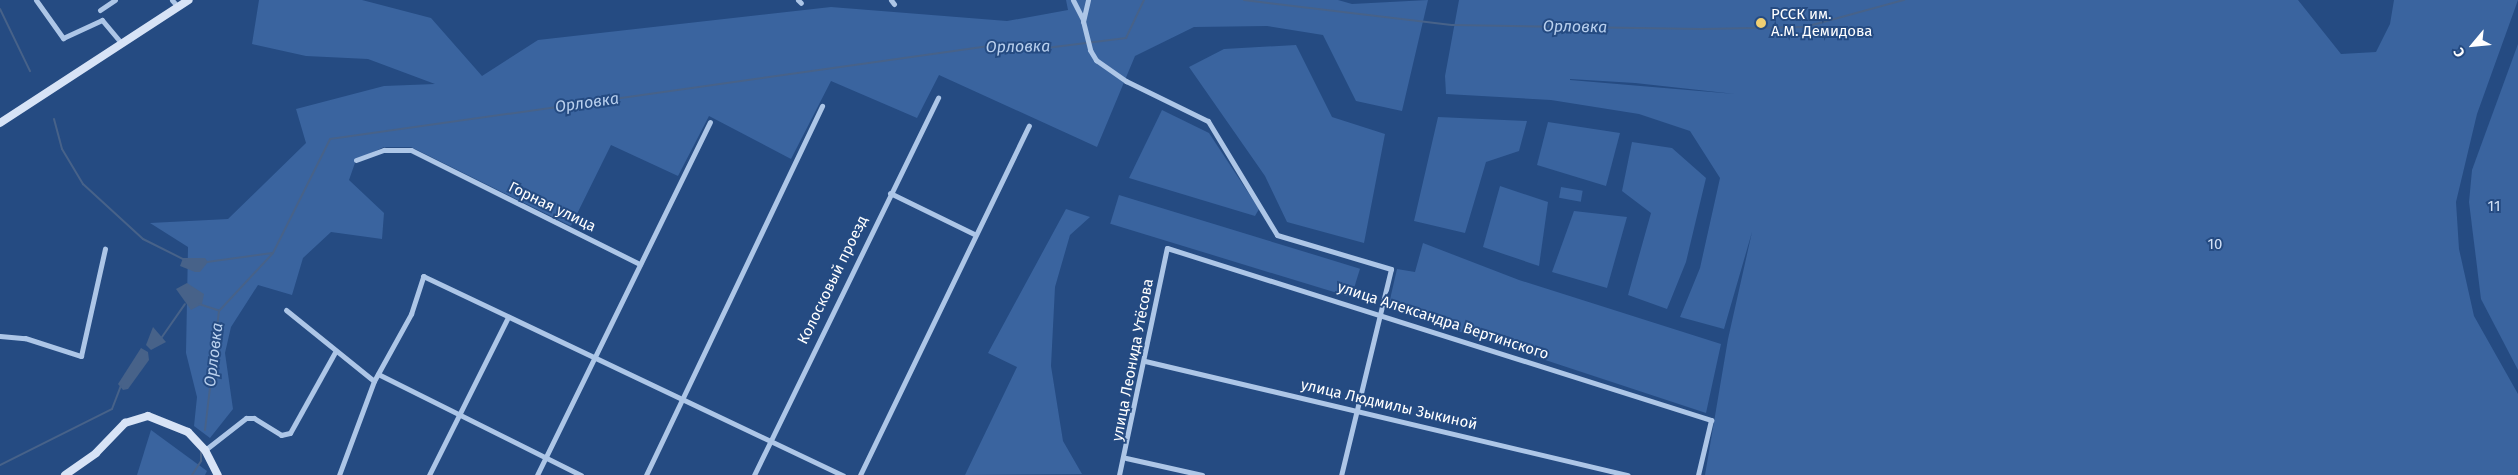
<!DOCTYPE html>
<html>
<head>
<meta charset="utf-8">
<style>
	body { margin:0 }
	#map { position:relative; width:2518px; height:475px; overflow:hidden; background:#254b82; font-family:"Fira Sans",sans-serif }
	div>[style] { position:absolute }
	.green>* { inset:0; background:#3a649f; transform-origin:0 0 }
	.water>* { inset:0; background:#476289 }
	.stream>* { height:2px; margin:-1px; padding:0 1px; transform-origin:1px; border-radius:1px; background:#476289 }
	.street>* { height:5px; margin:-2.5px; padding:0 2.5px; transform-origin:2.5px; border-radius:2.5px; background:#adc6e7 }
	.secondary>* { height:8px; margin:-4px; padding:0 4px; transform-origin:4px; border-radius:4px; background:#d7e3f6 }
	.dots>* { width:14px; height:14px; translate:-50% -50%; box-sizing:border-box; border:2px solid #254b82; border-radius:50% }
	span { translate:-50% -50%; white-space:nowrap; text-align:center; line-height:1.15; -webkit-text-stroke:4px #254b82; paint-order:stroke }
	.poi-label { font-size:15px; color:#fff }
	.left { translate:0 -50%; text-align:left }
	.street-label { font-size:15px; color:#fff }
	.park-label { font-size:15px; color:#d1e0f5 }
	.water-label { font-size:16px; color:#b9d0ee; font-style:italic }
	.north { position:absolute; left:2448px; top:20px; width:50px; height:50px; -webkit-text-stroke:4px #254b82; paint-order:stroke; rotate:242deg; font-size:14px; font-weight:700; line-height:20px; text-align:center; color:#fff }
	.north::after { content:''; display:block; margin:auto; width:18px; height:22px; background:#fff; clip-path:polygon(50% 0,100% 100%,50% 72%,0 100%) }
</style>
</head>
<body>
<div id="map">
	<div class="green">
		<div style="clip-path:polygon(259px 0,362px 0,431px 18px,482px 76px,538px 40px,831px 7px,1007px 21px,1068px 10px,1066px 0,1338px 0,1352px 4px,1428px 0,1402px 111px,1356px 101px,1323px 35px,1267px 26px,1194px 27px,1135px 56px,1097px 147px,939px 75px,917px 118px,831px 81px,791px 159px,709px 116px,678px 176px,611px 145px,571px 226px,411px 147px,384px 147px,356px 160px,349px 180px,384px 213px,382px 239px,331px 232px,303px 258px,292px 295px,258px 285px,231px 327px,225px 353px,233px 409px,210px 438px,194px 426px,197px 397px,186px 353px,188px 247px,150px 223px,228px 219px,306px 143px,296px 109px,384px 86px,435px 84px,368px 59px,306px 56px,252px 44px)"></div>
		<div style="clip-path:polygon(evenodd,1459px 0,2298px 0,2341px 54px,2376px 52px,2390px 24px,2394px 0,2518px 0,2477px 114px,2456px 202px,2459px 249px,2474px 316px,2518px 394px,2518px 475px,1705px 475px,1728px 339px,1752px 232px,1724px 329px,1680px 317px,1700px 268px,1720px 178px,1690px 131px,1639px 114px,1551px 100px,1446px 94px,1445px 76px,1459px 0,1570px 79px,1635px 83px,1735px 94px,1570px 80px,1570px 79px)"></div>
		<div style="clip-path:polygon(2518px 44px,2518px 370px,2481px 299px,2469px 202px,2472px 170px)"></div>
		<div style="clip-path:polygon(1296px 45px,1332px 117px,1385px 134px,1364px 243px,1287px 222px,1265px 176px,1189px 67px,1224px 49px)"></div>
		<div style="clip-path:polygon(1162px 110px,1209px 133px,1259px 209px,1255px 216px,1129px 178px)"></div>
		<div style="clip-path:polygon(1438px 117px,1527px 121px,1519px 151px,1486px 162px,1465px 233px,1414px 221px)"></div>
		<div style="clip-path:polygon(1548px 122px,1620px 133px,1606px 186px,1537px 165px)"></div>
		<div style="clip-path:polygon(1632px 142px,1672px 148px,1706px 178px,1686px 262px,1667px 309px,1628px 295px,1651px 213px,1622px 191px)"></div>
		<div style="clip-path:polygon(1500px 186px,1548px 202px,1539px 266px,1483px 247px)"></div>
		<div style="left:1561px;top:187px;width:22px;height:11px;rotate:10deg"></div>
		<div style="left:1119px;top:195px;width:252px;height:30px;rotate:17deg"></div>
		<div style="clip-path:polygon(1066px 209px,1090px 217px,1070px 235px,1055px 287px,1051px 366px,1063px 441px,1082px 474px,965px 475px,1017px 367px,988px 353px)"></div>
		<div style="clip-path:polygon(1574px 211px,1627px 217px,1607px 288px,1552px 272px)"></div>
		<div style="clip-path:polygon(1423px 243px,1519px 280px,1721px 344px,1706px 413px,1388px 308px,1397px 269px,1415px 272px)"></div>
		<div style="clip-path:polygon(151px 430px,207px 471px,205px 475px,137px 475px)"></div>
	</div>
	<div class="water">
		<div style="clip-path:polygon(183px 258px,205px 258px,208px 262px,200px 272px,195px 272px,180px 266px)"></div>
		<div style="clip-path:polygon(187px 283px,204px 294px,202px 304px,191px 310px,176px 289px)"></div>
		<div style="clip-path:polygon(153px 327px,166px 342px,151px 350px,146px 345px)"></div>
		<div style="clip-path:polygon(141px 348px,148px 352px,149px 360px,128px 389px,123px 390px,118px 384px)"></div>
	</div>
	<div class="stream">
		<div style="left:1244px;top:0;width:209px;rotate:6.9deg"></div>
		<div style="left:1452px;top:25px;width:249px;rotate:0.9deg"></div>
		<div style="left:1701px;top:29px;width:104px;rotate:-1.1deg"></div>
		<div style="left:1805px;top:27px;width:103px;rotate:-15.3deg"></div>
		<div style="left:0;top:9px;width:69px;rotate:64.2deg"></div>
		<div style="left:54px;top:119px;width:31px;rotate:75deg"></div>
		<div style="left:62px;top:149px;width:41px;rotate:59deg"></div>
		<div style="left:83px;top:184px;width:81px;rotate:42.5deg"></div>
		<div style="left:143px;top:239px;width:47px;rotate:26.6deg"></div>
		<div style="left:207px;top:262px;width:66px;rotate:-7.9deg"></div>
		<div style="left:199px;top:304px;width:20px;rotate:18deg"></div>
		<div style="left:162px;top:337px;width:40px;rotate:-55.1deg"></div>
		<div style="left:205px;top:430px;width:120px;rotate:-83.3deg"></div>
		<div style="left:219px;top:311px;width:79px;rotate:-47deg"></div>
		<div style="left:273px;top:253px;width:127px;rotate:-63.4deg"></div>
		<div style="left:330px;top:139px;width:673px;rotate:-8.03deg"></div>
		<div style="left:996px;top:45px;width:34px;rotate:8deg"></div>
		<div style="left:1030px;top:50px;width:97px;rotate:-7.1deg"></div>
		<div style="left:1126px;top:38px;width:42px;rotate:-64.7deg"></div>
		<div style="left:0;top:465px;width:125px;rotate:-26.6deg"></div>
		<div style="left:112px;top:409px;width:25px;rotate:-69deg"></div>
		<div style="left:192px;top:475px;width:17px;rotate:-57deg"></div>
		<div style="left:201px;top:461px;width:11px;rotate:-90deg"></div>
	</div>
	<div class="street">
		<div style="left:36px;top:0;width:47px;rotate:54.6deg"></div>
		<div style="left:63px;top:38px;width:43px;rotate:-24.8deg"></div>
		<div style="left:102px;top:20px;width:31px;rotate:50deg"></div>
		<div style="left:172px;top:0;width:9px;rotate:49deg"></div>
		<div style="left:798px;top:0;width:4px;rotate:45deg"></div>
		<div style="left:891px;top:0;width:5px;rotate:53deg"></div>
		<div style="left:1073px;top:0;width:22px;rotate:63deg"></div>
		<div style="left:1088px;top:0;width:22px;rotate:103deg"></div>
		<div style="left:1083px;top:21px;width:30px;rotate:76deg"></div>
		<div style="left:1090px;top:50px;width:12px;rotate:59deg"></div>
		<div style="left:1096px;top:60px;width:37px;rotate:35deg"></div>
		<div style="left:1126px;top:81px;width:91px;rotate:26deg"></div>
		<div style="left:1208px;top:121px;width:133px;rotate:58.8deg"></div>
		<div style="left:1277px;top:235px;width:119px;rotate:16.6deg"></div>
		<div style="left:1391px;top:269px;width:212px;rotate:103.6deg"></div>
		<div style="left:100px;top:10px;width:18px;rotate:-34deg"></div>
		<div style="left:356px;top:160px;width:30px;rotate:-20deg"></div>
		<div style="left:384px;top:150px;width:27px"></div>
		<div style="left:411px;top:150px;width:256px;rotate:26.5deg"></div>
		<div style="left:890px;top:193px;width:93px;rotate:26deg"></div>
		<div style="left:286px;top:310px;width:113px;rotate:38.9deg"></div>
		<div style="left:0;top:336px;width:25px;rotate:5deg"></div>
		<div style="left:25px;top:338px;width:59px;rotate:17.8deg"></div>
		<div style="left:81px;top:356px;width:110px;rotate:-77.4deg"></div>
		<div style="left:1145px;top:361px;width:496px;rotate:13.3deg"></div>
		<div style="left:378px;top:374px;width:227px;rotate:26.5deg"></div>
		<div style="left:205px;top:450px;width:52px;rotate:-38deg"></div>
		<div style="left:246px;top:418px;width:8px"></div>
		<div style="left:254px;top:418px;width:32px;rotate:32deg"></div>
		<div style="left:281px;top:435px;width:9px;rotate:-13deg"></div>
		<div style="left:290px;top:433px;width:93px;rotate:-60.9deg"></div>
		<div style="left:1126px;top:458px;width:78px;rotate:12.6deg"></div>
		<div style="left:339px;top:475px;width:100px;rotate:-69.6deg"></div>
		<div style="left:374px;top:381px;width:77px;rotate:-61.1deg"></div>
		<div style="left:411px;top:314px;width:40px;rotate:-72deg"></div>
		<div style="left:423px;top:276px;width:465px;rotate:25.4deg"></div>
		<div style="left:429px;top:475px;width:177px;rotate:-63.4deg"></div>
		<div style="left:537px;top:475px;width:393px;rotate:-63.9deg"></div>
		<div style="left:646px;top:475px;width:409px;rotate:-64.5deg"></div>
		<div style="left:754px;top:475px;width:420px;rotate:-64deg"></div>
		<div style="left:860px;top:475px;width:388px;rotate:-64.2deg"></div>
		<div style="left:1119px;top:475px;width:232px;rotate:-78.1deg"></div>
		<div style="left:1167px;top:248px;width:571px;rotate:17.55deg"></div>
		<div style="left:1711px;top:420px;width:57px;rotate:103.3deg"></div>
	</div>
	<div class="secondary">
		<div style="left:0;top:123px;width:225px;rotate:-33.1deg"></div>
		<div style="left:65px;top:475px;width:38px;rotate:-35deg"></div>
		<div style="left:96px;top:453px;width:42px;rotate:-46deg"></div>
		<div style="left:125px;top:423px;width:24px;rotate:-17deg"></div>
		<div style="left:148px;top:416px;width:43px;rotate:21.8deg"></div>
		<div style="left:188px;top:432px;width:25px;rotate:47deg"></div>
		<div style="left:205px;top:450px;width:28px;rotate:63deg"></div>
	</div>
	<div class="dots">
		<div style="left:1761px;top:23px;background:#f0cf72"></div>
	</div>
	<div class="poi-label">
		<span class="left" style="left:1771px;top:23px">РССК им.<br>А.М. Демидова</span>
	</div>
	<div class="street-label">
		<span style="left:552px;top:207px;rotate:26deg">Горная улица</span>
		<span style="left:833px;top:280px;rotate:-64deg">Колосковый проезд</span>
		<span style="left:1443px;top:321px;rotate:18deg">улица Александра Вертинского</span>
		<span style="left:1133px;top:360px;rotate:-79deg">улица Леонида Утёсова</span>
		<span style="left:1389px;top:405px;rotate:13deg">улица Людмилы Зыкиной</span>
	</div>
	<div class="park-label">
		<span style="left:2494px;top:207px">11</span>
		<span style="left:2215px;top:245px">10</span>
	</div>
	<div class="water-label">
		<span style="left:1575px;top:27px;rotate:1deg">Орловка</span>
		<span style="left:1018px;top:47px;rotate:-1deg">Орловка</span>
		<span style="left:587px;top:103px;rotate:-8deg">Орловка</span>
		<span style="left:214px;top:355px;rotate:-83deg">Орловка</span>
	</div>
	<div class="north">С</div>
</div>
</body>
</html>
